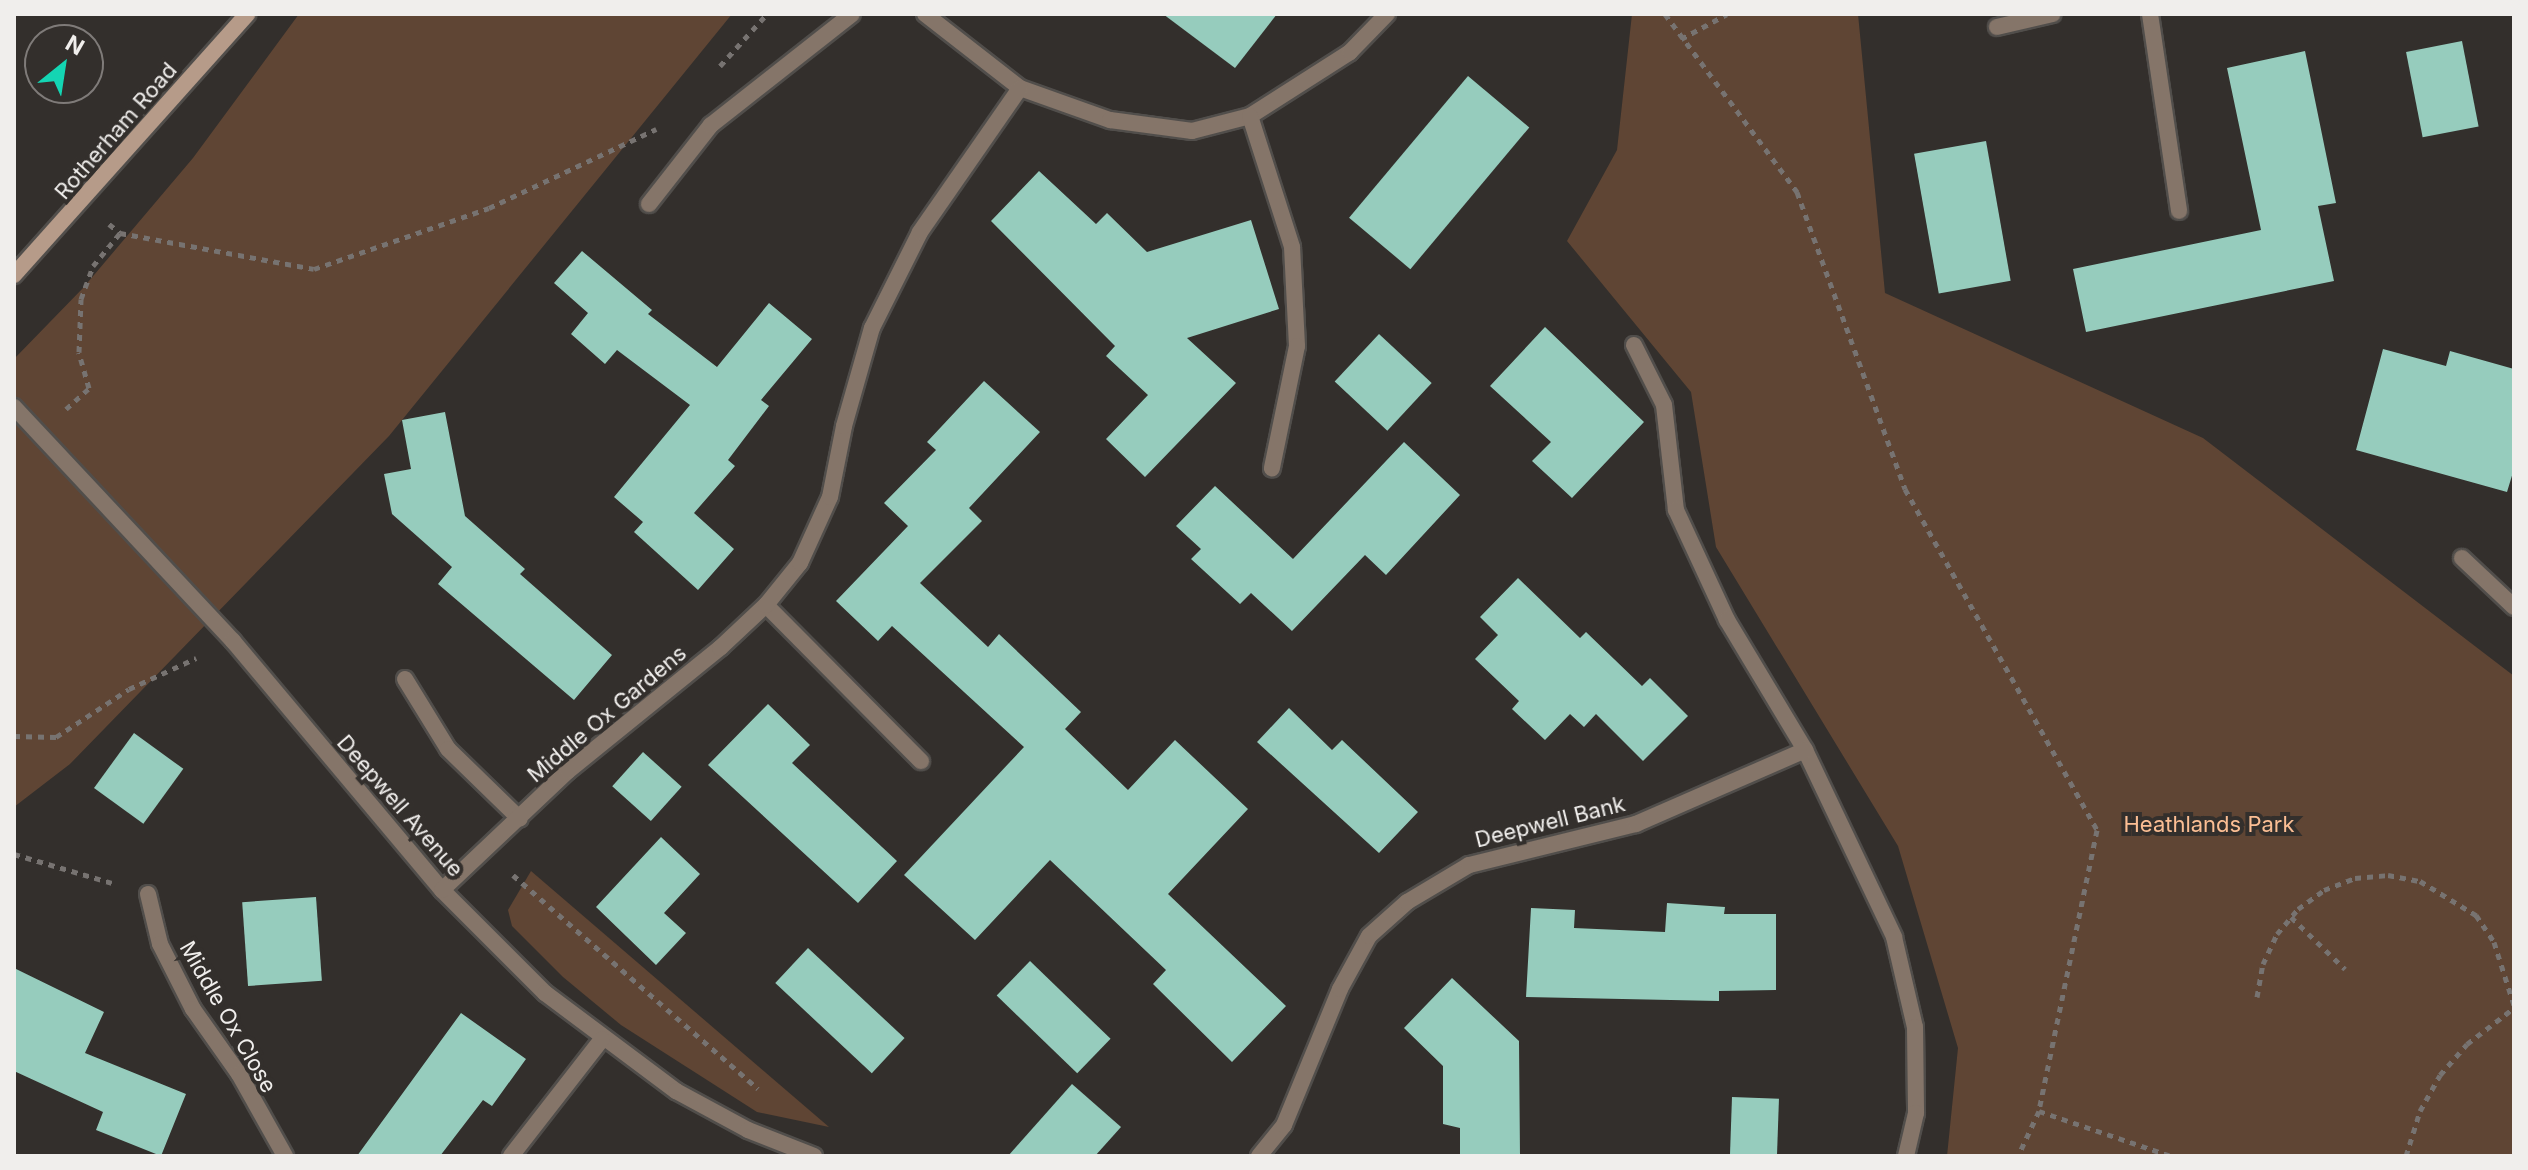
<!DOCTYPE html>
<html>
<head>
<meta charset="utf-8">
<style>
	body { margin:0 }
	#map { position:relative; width:2528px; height:1170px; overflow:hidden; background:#332f2c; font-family:Inter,sans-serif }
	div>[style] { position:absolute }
	.green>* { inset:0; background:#5f4534 }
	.building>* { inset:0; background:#96ccbd; transform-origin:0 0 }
	.path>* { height:5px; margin-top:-2.5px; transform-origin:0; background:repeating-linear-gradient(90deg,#777371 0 6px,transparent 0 12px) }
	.roads { filter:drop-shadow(2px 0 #514e4b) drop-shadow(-2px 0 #514e4b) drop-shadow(0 2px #514e4b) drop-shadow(0 -2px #514e4b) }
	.lane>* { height:16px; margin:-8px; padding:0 8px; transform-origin:8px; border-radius:8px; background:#857569 }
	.street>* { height:16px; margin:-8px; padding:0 8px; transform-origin:8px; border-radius:8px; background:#857569 }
	.secondary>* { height:16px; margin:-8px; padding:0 8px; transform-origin:8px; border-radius:8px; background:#b69b89 }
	span { translate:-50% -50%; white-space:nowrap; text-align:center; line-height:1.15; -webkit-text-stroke:8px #332f2c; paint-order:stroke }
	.street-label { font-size:22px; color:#f0eeec }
	.park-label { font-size:22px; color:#fbbe94 }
	.frame { position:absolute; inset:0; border:16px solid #f0eeec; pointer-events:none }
	.north { position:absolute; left:24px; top:24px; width:80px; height:80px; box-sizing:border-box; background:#332f2c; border:2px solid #7f7b79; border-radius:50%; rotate:30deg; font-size:22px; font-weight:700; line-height:32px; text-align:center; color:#f0eeec }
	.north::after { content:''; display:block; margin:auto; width:28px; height:36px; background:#14d5b3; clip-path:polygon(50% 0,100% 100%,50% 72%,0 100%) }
</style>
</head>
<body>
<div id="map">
	<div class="green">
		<div style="clip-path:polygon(299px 14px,732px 14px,389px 436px,70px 764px,14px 807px,14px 359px,83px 288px,193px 158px)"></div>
		<div style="clip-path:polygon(1632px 14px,1858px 14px,1885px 293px,2203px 438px,2514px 676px,2514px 1156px,1947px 1156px,1958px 1048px,1898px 846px,1716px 547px,1691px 392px,1567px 241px,1617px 150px)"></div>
		<div style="clip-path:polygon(531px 871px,829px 1127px,757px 1112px,621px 1025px,563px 977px,512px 926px,508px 910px)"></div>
	</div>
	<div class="building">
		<div style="clip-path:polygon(1163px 14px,1277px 14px,1235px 68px)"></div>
		<div style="left:2462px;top:41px;width:87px;height:57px;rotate:79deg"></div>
		<div style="clip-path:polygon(2305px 51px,2336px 203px,2318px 206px,2334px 281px,2086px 332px,2073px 269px,2261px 230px,2227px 68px)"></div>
		<div style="left:1468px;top:76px;width:80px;height:185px;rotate:40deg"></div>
		<div style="left:1986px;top:141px;width:142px;height:73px;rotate:80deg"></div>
		<div style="clip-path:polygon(1039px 171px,1096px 224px,1107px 213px,1147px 252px,1251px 220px,1279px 309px,1187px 338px,1236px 383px,1145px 477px,1106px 439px,1148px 395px,1106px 356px,1115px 346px,991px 221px)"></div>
		<div style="clip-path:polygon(582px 251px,652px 310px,648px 314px,717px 367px,769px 303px,812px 339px,761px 400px,769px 406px,728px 460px,735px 466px,694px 513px,734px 549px,698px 590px,634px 532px,643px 522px,614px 497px,690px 405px,617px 350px,605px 364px,571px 334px,588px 313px,554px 283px)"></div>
		<div style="clip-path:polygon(1545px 327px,1644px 422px,1572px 498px,1532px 461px,1551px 442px,1490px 386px)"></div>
		<div style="left:1379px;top:334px;width:72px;height:65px;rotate:43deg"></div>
		<div style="clip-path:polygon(2383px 349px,2446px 366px,2450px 351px,2514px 369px,2514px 469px,2507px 492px,2356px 450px)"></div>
		<div style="clip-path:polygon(984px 381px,1040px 432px,969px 508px,982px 521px,920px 583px,988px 647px,999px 634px,1081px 712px,1065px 729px,1128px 790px,1175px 740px,1248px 809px,1168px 894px,1286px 1006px,1232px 1062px,1153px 984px,1166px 970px,1050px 860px,975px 940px,904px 875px,1024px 747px,892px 626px,878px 641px,836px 601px,908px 526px,884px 503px,936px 450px,927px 442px)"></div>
		<div style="clip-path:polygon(445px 412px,465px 516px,525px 569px,520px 574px,612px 655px,574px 700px,438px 584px,452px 567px,392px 514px,384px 474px,411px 469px,402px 420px)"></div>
		<div style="clip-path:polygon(1404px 442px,1460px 495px,1386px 575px,1365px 555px,1292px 631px,1251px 593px,1240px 604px,1191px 559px,1201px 549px,1176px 526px,1215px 486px,1293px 559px)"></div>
		<div style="clip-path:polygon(1518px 578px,1580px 638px,1586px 632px,1642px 686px,1650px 678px,1688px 716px,1643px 761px,1596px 714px,1584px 727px,1570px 714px,1545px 740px,1512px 709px,1519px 701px,1475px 659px,1498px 635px,1480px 617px)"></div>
		<div style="clip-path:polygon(768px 704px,810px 745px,792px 763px,897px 861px,858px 903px,708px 765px)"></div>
		<div style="clip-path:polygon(1289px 708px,1332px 750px,1342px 740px,1418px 812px,1379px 853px,1257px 742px)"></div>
		<div style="left:134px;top:733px;width:61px;height:68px;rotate:36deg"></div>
		<div style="left:643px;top:752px;width:52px;height:46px;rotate:42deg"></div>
		<div style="clip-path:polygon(661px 837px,700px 874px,664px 913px,686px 933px,656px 965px,596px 907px)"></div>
		<div style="left:316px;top:897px;width:84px;height:74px;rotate:86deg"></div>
		<div style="clip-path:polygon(1667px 903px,1725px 907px,1724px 914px,1776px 914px,1776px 990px,1719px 991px,1719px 1001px,1526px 997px,1531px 908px,1575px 910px,1574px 928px,1665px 932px)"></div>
		<div style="left:808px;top:948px;width:132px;height:48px;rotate:43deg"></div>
		<div style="left:1030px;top:961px;width:112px;height:48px;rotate:44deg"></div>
		<div style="clip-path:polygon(14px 968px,104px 1012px,85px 1053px,186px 1094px,161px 1156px,96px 1130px,103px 1112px,14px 1071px)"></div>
		<div style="clip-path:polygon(1452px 978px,1519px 1041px,1520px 1156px,1460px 1156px,1460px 1128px,1443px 1124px,1443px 1066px,1404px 1028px)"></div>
		<div style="clip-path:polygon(461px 1013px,526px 1059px,492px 1106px,483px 1100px,440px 1156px,357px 1156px)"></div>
		<div style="clip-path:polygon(1072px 1084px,1121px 1127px,1095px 1156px,1008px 1156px)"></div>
		<div style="left:1732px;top:1097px;width:47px;height:59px;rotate:2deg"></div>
	</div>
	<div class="path">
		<div style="left:1665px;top:14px;width:222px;rotate:53.4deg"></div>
		<div style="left:1797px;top:192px;width:316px;rotate:70deg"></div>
		<div style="left:1905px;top:489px;width:391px;rotate:60.6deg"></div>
		<div style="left:2097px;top:830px;width:287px;rotate:101.7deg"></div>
		<div style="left:2039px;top:1111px;width:50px;rotate:115deg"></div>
		<div style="left:1681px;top:39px;width:52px;rotate:-28.5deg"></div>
		<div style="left:720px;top:66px;width:70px;rotate:-47.9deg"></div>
		<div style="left:109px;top:224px;width:14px;rotate:39deg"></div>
		<div style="left:120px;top:233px;width:197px;rotate:10.5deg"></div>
		<div style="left:314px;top:269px;width:185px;rotate:-19.2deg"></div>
		<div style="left:489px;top:208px;width:185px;rotate:-25.3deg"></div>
		<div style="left:66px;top:409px;width:31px;rotate:-42deg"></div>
		<div style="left:89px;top:388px;width:37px;rotate:-106deg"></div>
		<div style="left:79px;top:352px;width:53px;rotate:-87.8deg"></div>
		<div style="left:81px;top:299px;width:35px;rotate:-70deg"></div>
		<div style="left:93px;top:266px;width:43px;rotate:-50.7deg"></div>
		<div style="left:14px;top:736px;width:42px;rotate:1.4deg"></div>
		<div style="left:56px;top:737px;width:87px;rotate:-33.3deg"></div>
		<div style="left:129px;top:689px;width:74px;rotate:-24.8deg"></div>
		<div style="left:14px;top:854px;width:102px;rotate:16.5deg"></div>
		<div style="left:513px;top:875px;width:325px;rotate:41.1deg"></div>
		<div style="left:2291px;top:917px;width:75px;rotate:43.9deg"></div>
		<div style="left:2257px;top:997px;width:34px;rotate:-80deg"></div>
		<div style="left:2263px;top:964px;width:33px;rotate:-65deg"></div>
		<div style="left:2277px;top:934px;width:33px;rotate:-50deg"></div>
		<div style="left:2298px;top:909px;width:32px;rotate:-36deg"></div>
		<div style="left:2324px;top:890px;width:33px;rotate:-21deg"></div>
		<div style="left:2355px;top:878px;width:33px;rotate:-5deg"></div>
		<div style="left:2388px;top:875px;width:33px;rotate:11deg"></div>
		<div style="left:2420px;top:881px;width:66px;rotate:31.3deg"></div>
		<div style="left:2476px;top:915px;width:32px;rotate:56deg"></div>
		<div style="left:2494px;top:942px;width:66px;rotate:72.4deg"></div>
		<div style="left:2039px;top:1111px;width:139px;rotate:18.8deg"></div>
		<div style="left:2406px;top:1156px;width:47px;rotate:-72.7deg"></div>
		<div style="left:2420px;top:1111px;width:41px;rotate:-60.9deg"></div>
		<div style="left:2440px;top:1075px;width:41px;rotate:-48.9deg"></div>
		<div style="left:2467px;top:1044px;width:59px;rotate:-37.5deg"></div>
	</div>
	<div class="roads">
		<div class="lane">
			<div style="left:2150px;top:14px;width:199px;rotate:81.6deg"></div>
			<div style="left:649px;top:204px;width:100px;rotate:-51.9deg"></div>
			<div style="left:711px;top:125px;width:179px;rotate:-38.2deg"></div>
			<div style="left:1634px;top:345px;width:67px;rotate:63.4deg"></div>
			<div style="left:1664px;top:405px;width:106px;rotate:83.5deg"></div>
			<div style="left:1676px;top:510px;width:121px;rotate:65.1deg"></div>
			<div style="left:2462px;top:558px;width:71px;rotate:43.3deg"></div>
			<div style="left:405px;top:679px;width:82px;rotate:58.4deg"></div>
			<div style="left:448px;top:749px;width:100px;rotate:44.2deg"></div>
		</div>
		<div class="street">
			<div style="left:925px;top:14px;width:120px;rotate:37.9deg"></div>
			<div style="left:1020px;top:88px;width:96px;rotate:19.6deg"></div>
			<div style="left:1110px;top:120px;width:83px;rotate:7.6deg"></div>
			<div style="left:1192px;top:131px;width:60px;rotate:-14.5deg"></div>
			<div style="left:1250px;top:116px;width:119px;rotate:-32.6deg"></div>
			<div style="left:1350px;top:52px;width:53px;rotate:-45.8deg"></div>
			<div style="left:1997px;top:27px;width:57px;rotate:-13.1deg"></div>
			<div style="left:1250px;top:116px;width:138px;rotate:72.2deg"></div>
			<div style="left:1292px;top:247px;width:99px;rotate:87.1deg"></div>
			<div style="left:1297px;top:346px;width:125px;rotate:101.6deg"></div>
			<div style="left:14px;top:407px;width:320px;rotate:46.9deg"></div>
			<div style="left:233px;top:641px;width:325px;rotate:50deg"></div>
			<div style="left:442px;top:890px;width:146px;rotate:45deg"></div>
			<div style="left:545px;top:993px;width:164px;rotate:36.8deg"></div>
			<div style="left:676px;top:1091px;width:82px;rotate:28.4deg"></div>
			<div style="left:748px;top:1130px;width:71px;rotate:21.5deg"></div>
			<div style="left:766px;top:605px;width:220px;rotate:45.2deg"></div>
			<div style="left:1727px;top:620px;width:152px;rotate:59deg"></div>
			<div style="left:1805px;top:750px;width:207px;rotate:64.5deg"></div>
			<div style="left:1894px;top:937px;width:92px;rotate:76.9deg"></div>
			<div style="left:1915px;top:1027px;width:86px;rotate:89.3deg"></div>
			<div style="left:1916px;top:1113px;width:44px;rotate:103.1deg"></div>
			<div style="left:442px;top:890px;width:173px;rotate:-43.4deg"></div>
			<div style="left:568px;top:771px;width:196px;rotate:-39deg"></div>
			<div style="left:720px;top:648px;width:63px;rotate:-43.1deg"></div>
			<div style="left:766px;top:605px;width:54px;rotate:-51deg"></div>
			<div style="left:800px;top:563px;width:72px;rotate:-65.6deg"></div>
			<div style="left:830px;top:497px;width:72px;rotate:-78.8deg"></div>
			<div style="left:844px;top:426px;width:102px;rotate:-74.1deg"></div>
			<div style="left:872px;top:328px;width:107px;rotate:-63.4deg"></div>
			<div style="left:920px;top:232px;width:175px;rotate:-55.2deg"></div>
			<div style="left:148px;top:894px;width:51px;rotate:76.5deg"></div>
			<div style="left:160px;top:944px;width:73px;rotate:63.1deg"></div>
			<div style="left:193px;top:1009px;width:80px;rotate:54.7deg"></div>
			<div style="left:239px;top:1074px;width:94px;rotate:60.7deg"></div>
			<div style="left:511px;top:1156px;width:148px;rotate:-52.1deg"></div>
			<div style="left:1259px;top:1156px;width:40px;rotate:-51deg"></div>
			<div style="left:1284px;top:1125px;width:147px;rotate:-67.6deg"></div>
			<div style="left:1340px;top:989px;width:60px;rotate:-61.3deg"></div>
			<div style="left:1369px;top:936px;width:51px;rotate:-41.8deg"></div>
			<div style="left:1407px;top:902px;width:72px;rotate:-30.8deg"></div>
			<div style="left:1469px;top:865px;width:172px;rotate:-13.8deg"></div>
			<div style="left:1636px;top:824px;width:184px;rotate:-23.6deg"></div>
		</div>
		<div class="secondary">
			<div style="left:14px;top:275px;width:350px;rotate:-48.2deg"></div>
		</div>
	</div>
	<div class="street-label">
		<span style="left:116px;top:131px;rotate:-49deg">Rotherham Road</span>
		<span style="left:607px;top:714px;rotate:-40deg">Middle Ox Gardens</span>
		<span style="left:400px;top:806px;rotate:49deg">Deepwell Avenue</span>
		<span style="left:1550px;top:822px;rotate:-14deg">Deepwell Bank</span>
		<span style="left:228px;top:1017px;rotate:60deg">Middle Ox Close</span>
	</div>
	<div class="park-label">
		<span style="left:2209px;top:825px">Heathlands Park</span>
	</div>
	<div class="frame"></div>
	<div class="north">N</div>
</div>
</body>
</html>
